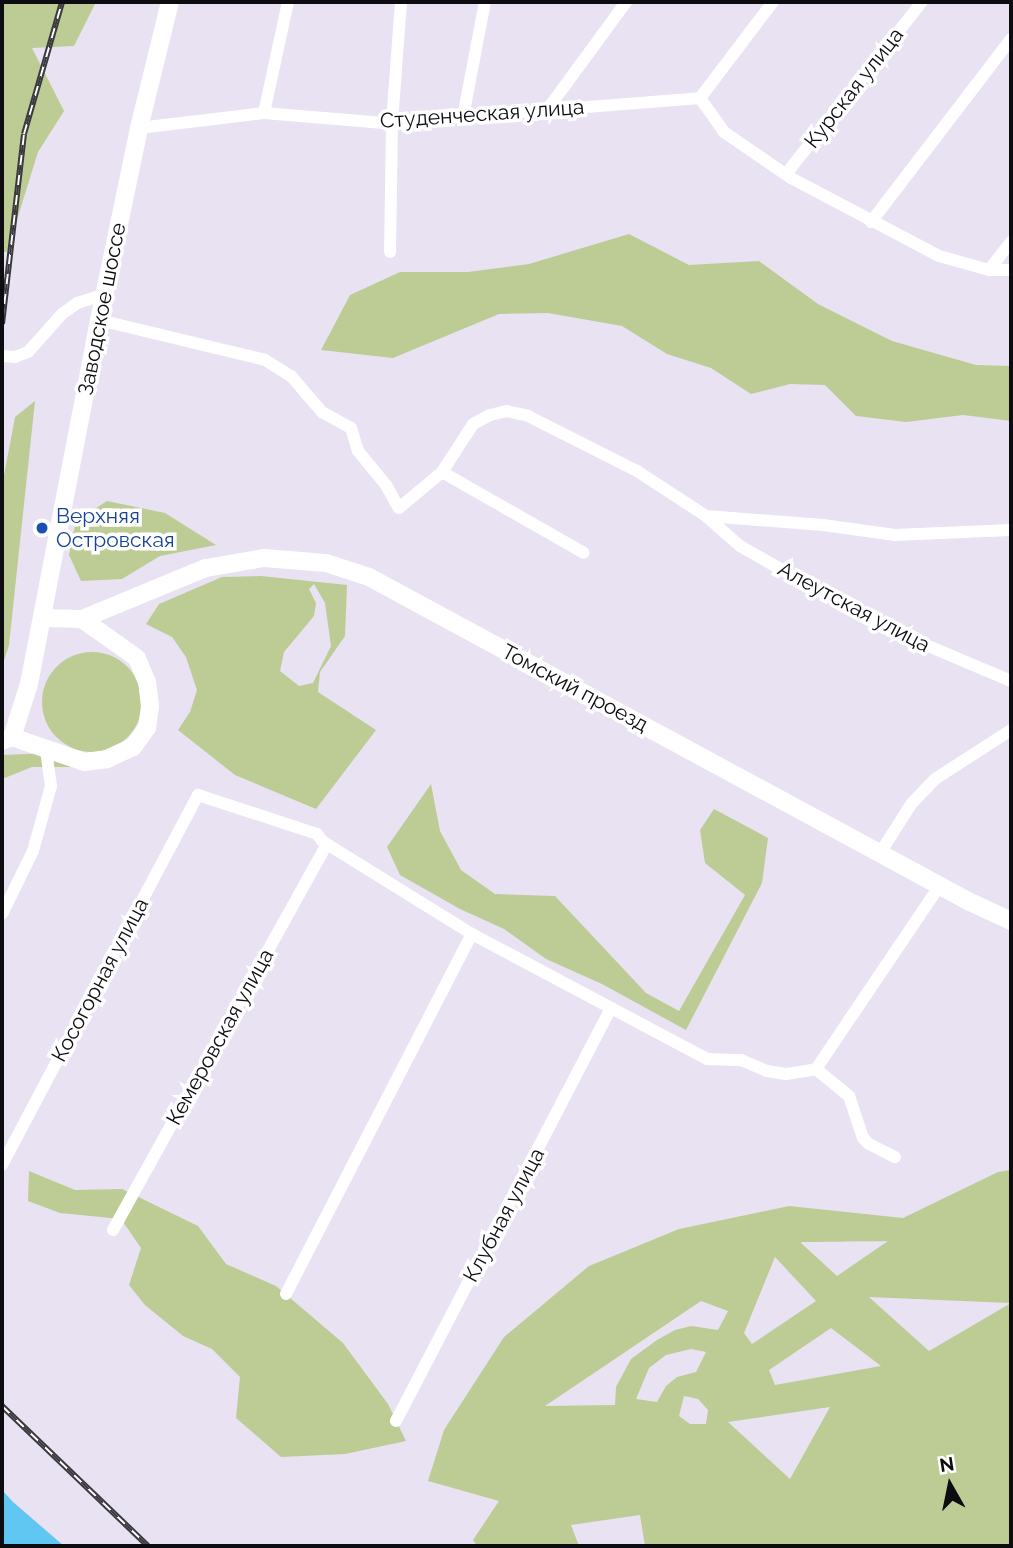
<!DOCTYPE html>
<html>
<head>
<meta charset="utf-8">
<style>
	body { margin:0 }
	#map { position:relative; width:1013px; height:1548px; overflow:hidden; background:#e8e2f2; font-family:Raleway,sans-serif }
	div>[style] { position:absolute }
	.green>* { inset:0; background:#bdcc95 }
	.round { border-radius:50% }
	.water>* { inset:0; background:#5fc7f1 }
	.street>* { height:12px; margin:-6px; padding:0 6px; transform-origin:6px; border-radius:6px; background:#fff }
	.secondary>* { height:18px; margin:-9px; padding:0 9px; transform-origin:9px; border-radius:9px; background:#fff }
	.rail>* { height:6px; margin-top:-3px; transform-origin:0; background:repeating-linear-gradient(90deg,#fff 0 10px,#3b3940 0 20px); box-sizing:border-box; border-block:2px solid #3b3940 }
	.dots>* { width:19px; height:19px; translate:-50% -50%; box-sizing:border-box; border:4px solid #fff; border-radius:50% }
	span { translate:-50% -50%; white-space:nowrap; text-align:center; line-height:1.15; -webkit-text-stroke:7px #fff; paint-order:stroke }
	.street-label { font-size:21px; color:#0d0c11 }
	.transit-label { font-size:21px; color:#164399 }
	.left { translate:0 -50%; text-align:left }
	.frame { position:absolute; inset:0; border:4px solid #0d0c11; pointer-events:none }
	.north { position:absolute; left:915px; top:1450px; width:70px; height:70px; -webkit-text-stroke:5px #fff; paint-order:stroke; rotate:351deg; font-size:19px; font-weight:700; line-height:28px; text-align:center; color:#0d0c11 }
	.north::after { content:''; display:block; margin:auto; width:24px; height:32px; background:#0d0c11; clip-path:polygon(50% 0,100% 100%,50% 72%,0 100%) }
</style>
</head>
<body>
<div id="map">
	<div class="green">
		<div style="clip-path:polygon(2px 2px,96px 2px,74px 46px,32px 48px,64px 111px,38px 152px,7px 252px,2px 252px)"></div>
		<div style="clip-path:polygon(629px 234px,689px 265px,759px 261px,818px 304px,892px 341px,976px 365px,1011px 366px,1011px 421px,963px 415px,906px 422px,856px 416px,825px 385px,790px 384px,751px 394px,711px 368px,667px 354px,622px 326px,548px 313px,499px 314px,393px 358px,321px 350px,350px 295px,400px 272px,468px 272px,529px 264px)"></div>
		<div style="clip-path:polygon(35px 401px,9px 645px,2px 667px,2px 486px,15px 417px)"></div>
		<div style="clip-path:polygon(107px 501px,165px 513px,216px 545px,160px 556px,122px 579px,81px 581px,69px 555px,76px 521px)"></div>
		<div style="clip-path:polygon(evenodd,261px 576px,347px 585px,345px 636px,320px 672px,318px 692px,376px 730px,316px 809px,235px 775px,178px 730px,190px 712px,197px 690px,186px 657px,172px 637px,146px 624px,159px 604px,222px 577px,261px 576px,314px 584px,325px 603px,331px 646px,313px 683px,299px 686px,280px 671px,284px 652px,314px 616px,316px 603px,309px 589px,314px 584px)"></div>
		<div class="round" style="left:42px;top:652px;width:100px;height:100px"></div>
		<div style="clip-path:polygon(52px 753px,91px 767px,32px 767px,2px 779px,2px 755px)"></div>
		<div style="clip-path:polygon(431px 784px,440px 831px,461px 870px,495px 894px,555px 896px,646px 993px,679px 1011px,745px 895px,705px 863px,700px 830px,714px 809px,768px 838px,762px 883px,686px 1030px,602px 984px,546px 959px,504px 929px,460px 909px,400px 875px,387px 847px)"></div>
		<div style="clip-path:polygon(evenodd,1011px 1170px,1011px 1546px,645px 1546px,640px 1515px,571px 1525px,579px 1546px,477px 1546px,473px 1540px,499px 1501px,428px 1481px,444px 1430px,504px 1337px,589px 1266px,679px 1229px,789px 1206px,903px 1218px,998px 1172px,1011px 1170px,888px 1241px,837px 1276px,801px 1243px,802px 1242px,888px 1241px,1011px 1170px,775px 1257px,816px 1301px,752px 1344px,744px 1333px,775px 1257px,1011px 1170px,869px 1297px,1010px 1303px,1011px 1303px,929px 1351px,869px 1297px,1011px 1170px,701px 1301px,728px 1311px,718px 1330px,691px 1326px,675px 1330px,657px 1340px,631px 1359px,616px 1387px,615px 1405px,545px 1406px,701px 1301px,1011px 1170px,831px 1328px,881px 1366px,775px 1385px,769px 1370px,831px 1328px,1011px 1170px,691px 1349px,706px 1352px,696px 1372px,677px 1377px,666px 1386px,657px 1402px,636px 1399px,649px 1368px,666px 1355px,691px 1349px,1011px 1170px,684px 1396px,698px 1399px,708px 1410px,706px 1424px,690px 1424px,679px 1416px,684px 1396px,1011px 1170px,830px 1407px,790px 1479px,728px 1422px,830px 1407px)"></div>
		<div style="clip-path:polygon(29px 1171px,75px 1190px,122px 1189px,198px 1226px,226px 1264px,276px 1286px,343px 1343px,388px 1404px,406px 1441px,345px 1454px,281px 1457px,236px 1418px,240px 1377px,212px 1349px,183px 1336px,145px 1305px,129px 1285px,141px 1248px,121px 1219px,60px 1213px,28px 1201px)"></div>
	</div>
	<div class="water">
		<div style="clip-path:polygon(2px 1490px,13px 1502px,64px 1546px,2px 1546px)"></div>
	</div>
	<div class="street">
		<div style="left:700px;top:98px;width:42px;rotate:54.8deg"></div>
		<div style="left:724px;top:132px;width:81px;rotate:34.5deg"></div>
		<div style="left:791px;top:178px;width:167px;rotate:27.8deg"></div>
		<div style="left:939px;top:256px;width:52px;rotate:15.6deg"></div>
		<div style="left:989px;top:270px;width:22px"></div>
		<div style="left:700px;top:98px;width:121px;rotate:-52.8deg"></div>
		<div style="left:547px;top:110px;width:134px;rotate:-53.8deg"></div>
		<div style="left:264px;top:113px;width:114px;rotate:-77.8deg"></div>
		<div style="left:463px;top:117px;width:117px;rotate:-79.2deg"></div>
		<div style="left:139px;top:128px;width:126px;rotate:-6.8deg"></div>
		<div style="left:264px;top:113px;width:120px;rotate:4.8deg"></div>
		<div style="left:384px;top:123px;width:317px;rotate:-4.5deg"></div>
		<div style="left:786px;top:174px;width:219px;rotate:-51.7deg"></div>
		<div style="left:871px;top:222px;width:230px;rotate:-52.6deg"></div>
		<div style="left:390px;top:252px;width:130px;rotate:-89.1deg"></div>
		<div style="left:392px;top:122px;width:120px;rotate:-85.7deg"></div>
		<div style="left:989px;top:270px;width:36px;rotate:-52deg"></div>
		<div style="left:99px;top:320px;width:171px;rotate:13.5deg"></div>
		<div style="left:265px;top:360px;width:31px;rotate:32deg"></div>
		<div style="left:291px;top:376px;width:48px;rotate:49.3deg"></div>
		<div style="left:322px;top:412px;width:33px;rotate:29deg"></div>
		<div style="left:351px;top:428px;width:24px;rotate:73deg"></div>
		<div style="left:358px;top:451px;width:44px;rotate:50.5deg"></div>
		<div style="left:386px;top:485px;width:26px;rotate:61deg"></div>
		<div style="left:399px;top:508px;width:56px;rotate:-39.9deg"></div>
		<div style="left:442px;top:472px;width:57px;rotate:-57.1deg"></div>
		<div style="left:473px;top:424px;width:19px;rotate:-28deg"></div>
		<div style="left:490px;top:415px;width:17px;rotate:-13deg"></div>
		<div style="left:507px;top:411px;width:22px;rotate:13deg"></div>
		<div style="left:528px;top:416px;width:122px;rotate:26.8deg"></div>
		<div style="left:637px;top:471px;width:82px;rotate:33.1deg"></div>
		<div style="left:706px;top:516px;width:117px;rotate:4.4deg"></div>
		<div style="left:823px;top:525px;width:73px;rotate:7.9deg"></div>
		<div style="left:895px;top:535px;width:116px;rotate:-2.5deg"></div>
		<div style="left:2px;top:356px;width:13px;rotate:4deg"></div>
		<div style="left:15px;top:357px;width:14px;rotate:-21deg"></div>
		<div style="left:28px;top:352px;width:51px;rotate:-48.2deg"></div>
		<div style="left:62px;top:314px;width:19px;rotate:-36deg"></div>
		<div style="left:77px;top:303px;width:28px;rotate:-17deg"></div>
		<div style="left:442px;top:472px;width:163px;rotate:29.7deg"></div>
		<div style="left:707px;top:517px;width:44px;rotate:41.3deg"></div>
		<div style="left:740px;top:546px;width:162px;rotate:29.6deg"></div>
		<div style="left:881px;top:626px;width:141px;rotate:22.9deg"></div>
		<div style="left:880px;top:853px;width:59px;rotate:-57.4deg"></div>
		<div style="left:912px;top:803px;width:33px;rotate:-46deg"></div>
		<div style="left:935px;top:779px;width:90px;rotate:-32.8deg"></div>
		<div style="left:2px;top:914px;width:70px;rotate:-63.8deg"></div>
		<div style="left:33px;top:851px;width:67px;rotate:-74.5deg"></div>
		<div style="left:51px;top:786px;width:35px;rotate:-98deg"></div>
		<div style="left:816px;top:1069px;width:222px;rotate:-56deg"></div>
		<div style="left:816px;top:1069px;width:43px;rotate:39.3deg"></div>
		<div style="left:849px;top:1096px;width:44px;rotate:71.6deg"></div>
		<div style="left:863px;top:1138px;width:8px;rotate:45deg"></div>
		<div style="left:869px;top:1144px;width:29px;rotate:27deg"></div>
		<div style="left:2px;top:1165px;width:419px;rotate:-62.1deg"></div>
		<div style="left:198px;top:795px;width:125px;rotate:18.1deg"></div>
		<div style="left:317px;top:834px;width:9px;rotate:54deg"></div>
		<div style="left:322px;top:841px;width:176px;rotate:31.8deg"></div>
		<div style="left:472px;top:934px;width:266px;rotate:28deg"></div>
		<div style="left:707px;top:1059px;width:34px;rotate:2deg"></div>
		<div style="left:741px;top:1060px;width:28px;rotate:23deg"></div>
		<div style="left:767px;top:1071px;width:19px;rotate:9deg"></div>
		<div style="left:786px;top:1074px;width:30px;rotate:-9deg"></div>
		<div style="left:113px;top:1230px;width:441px;rotate:-61deg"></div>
		<div style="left:286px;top:1294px;width:405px;rotate:-62.7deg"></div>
		<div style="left:396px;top:1421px;width:466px;rotate:-62.5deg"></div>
	</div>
	<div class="secondary">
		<div style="left:82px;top:619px;width:134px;rotate:-22.4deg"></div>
		<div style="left:206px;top:568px;width:59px;rotate:-9.8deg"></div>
		<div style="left:264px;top:558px;width:62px;rotate:4.6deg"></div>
		<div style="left:326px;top:563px;width:45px;rotate:18deg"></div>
		<div style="left:369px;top:577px;width:681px;rotate:28.41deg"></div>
		<div style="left:968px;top:901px;width:47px;rotate:24.9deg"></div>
		<div style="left:12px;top:737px;width:56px;rotate:-72.2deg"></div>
		<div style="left:29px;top:684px;width:371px;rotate:-79.1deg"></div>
		<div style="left:99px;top:320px;width:196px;rotate:-78.2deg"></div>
		<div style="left:139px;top:128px;width:130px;rotate:-76.2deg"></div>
		<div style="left:2px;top:741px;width:11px;rotate:-22deg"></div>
		<div style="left:12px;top:737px;width:76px;rotate:19.1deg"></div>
		<div style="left:84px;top:762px;width:23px;rotate:-7deg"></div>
		<div style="left:107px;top:759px;width:29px;rotate:-25deg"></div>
		<div style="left:133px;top:747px;width:24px;rotate:-54deg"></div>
		<div style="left:147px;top:728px;width:22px;rotate:-82deg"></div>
		<div style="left:150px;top:706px;width:24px;rotate:-97deg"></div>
		<div style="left:147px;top:682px;width:26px;rotate:-113deg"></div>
		<div style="left:137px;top:658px;width:67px;rotate:-144.7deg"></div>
		<div style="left:82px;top:619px;width:40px;rotate:-178.6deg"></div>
	</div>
	<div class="rail">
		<div style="left:2px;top:324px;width:191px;rotate:-83.4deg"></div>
		<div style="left:24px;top:134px;width:137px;rotate:-73.9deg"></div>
		<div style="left:2px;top:1406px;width:202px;rotate:43.8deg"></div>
	</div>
	<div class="dots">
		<div style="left:42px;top:528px;background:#1a4fb4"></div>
	</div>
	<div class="street-label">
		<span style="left:854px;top:88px;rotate:-52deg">Курская улица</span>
		<span style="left:482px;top:114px;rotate:-4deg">Студенческая улица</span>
		<span style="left:102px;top:309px;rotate:-79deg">Заводское шоссе</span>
		<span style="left:854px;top:607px;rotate:28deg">Алеутская улица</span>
		<span style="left:575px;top:688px;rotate:28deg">Томский проезд</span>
		<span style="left:100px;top:980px;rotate:-62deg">Косогорная улица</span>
		<span style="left:220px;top:1037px;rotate:-61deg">Кемеровская улица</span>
		<span style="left:504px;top:1215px;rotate:-62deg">Клубная улица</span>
	</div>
	<div class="transit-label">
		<span class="left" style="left:56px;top:528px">Верхняя<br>Островская</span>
	</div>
	<div class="frame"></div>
	<div class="north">N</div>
</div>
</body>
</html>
